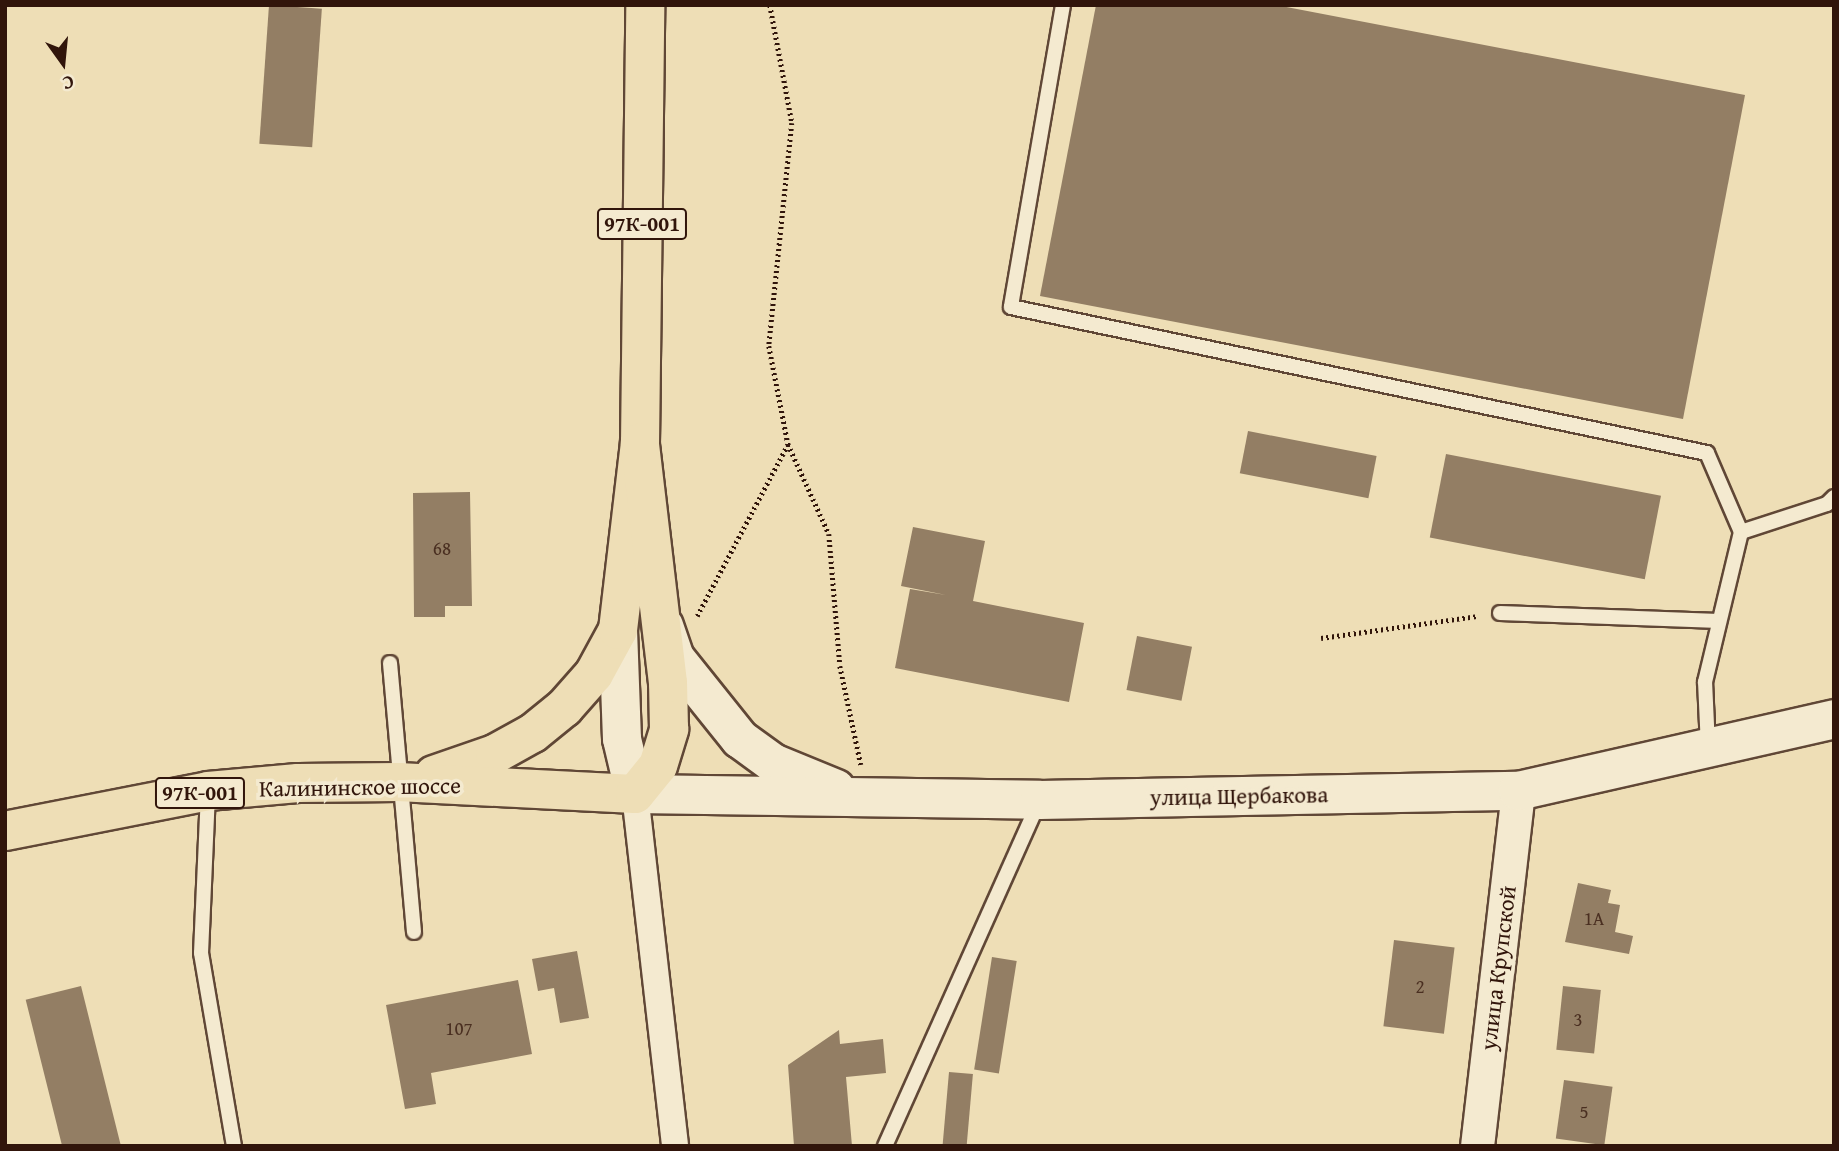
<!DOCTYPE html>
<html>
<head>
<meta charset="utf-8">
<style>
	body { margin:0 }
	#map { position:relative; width:1839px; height:1151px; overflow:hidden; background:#eedeb6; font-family:"Gentium Book Plus",serif }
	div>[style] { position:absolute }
	.building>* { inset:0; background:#937e64; transform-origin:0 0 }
	.path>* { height:4.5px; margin-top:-2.25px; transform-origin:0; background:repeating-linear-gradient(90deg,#31150b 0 2px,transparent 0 5.5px) }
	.roads { filter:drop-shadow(2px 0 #604736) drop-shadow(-2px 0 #604736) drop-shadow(0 2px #604736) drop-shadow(0 -2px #604736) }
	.service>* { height:14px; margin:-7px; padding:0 7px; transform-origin:7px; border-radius:7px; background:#f4ead0 }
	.minor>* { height:26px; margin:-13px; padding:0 13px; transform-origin:13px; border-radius:13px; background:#f4ead0 }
	.tertiary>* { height:33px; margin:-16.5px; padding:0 16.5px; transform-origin:16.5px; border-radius:16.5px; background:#f4ead0 }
	.secondary>* { height:38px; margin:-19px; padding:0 19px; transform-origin:19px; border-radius:19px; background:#f4ead0 }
	.primary>* { height:38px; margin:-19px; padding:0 19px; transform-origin:19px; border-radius:19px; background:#eedeb6 }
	span { translate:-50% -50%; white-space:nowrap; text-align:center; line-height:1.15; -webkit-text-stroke:7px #f4ead0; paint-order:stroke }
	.number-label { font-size:19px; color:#4a2f21 }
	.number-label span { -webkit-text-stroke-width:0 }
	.shield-label span { padding:2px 5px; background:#f4ead0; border:2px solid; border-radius:5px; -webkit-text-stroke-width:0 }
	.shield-label { font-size:21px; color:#31150b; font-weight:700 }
	.street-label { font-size:23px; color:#31150b }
	.frame { position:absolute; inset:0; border:7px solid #31150b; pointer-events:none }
	.north { position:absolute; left:28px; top:28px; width:70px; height:70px; -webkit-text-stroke:5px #f4ead0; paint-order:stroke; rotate:165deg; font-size:19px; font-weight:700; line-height:28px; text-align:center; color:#31150b }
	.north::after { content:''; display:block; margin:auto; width:24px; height:32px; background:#31150b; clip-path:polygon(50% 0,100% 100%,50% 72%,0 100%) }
</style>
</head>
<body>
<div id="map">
	<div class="building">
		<div style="left:269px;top:5px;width:53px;height:139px;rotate:4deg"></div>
		<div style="clip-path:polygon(1096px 5px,1276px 5px,1745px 95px,1683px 419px,1040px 296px)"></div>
		<div style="left:1248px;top:431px;width:131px;height:43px;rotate:11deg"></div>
		<div style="left:1446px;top:454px;width:219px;height:85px;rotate:11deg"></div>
		<div style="clip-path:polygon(470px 492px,472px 606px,445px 606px,445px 617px,414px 617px,413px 493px)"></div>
		<div style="clip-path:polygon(913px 527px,985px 541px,973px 601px,1084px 623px,1069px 702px,895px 668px,910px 589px,946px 595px,901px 586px)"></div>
		<div style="left:1137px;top:636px;width:56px;height:55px;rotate:11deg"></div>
		<div style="clip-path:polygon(1578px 883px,1611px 890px,1608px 903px,1620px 905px,1615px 932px,1633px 936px,1629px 954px,1565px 942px)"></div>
		<div style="left:1394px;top:940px;width:61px;height:87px;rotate:7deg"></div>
		<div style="clip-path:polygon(577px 951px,589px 1018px,560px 1023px,554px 988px,538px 991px,532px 959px)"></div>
		<div style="left:992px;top:957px;width:25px;height:114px;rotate:9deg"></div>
		<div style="clip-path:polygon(518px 980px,532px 1054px,431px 1073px,436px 1104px,405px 1109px,386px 1005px)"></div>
		<div style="left:81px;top:986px;width:165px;height:57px;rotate:76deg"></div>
		<div style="left:1563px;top:986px;width:38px;height:64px;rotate:6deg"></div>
		<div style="clip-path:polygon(839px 1030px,840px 1044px,883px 1039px,886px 1073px,846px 1077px,852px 1146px,794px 1146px,788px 1065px)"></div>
		<div style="left:949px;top:1072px;width:24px;height:74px;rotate:5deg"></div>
		<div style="left:1564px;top:1080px;width:49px;height:59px;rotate:8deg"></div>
	</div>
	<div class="path">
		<div style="left:770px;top:5px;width:120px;rotate:79.4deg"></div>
		<div style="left:792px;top:123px;width:224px;rotate:95.9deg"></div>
		<div style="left:769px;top:346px;width:100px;rotate:79deg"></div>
		<div style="left:788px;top:444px;width:99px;rotate:65.5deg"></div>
		<div style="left:829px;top:534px;width:132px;rotate:85.2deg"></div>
		<div style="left:840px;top:666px;width:101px;rotate:78deg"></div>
		<div style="left:697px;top:616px;width:195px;rotate:-62.1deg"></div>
		<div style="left:1321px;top:638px;width:159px;rotate:-8deg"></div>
	</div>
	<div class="roads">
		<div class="service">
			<div style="left:1063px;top:5px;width:306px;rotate:99.8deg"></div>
			<div style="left:1011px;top:307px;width:711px;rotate:11.85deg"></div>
			<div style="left:1707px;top:453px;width:86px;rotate:66.7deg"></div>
			<div style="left:1500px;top:613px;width:219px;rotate:2.1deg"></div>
			<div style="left:390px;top:663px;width:270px;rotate:84.9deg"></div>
			<div style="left:1708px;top:747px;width:65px;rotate:-92.6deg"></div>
			<div style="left:1705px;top:682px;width:154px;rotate:-76.5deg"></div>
			<div style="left:1741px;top:532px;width:90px;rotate:-18deg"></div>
			<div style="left:1827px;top:504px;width:10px;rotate:-45deg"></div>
			<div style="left:208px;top:793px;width:160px;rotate:92.5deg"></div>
			<div style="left:201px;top:953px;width:196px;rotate:80.3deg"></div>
			<div style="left:885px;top:1146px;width:378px;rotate:-65.9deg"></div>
		</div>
		<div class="minor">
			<div style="left:635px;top:794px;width:354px;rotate:83.5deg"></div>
		</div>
		<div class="tertiary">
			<div style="left:1477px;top:1146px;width:357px;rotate:-83.4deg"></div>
		</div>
		<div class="secondary">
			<div style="left:664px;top:626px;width:34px;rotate:71deg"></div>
			<div style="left:675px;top:658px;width:104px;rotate:51.3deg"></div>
			<div style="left:740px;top:739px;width:41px;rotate:36deg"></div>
			<div style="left:773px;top:763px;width:68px;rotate:22.4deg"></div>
			<div style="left:618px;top:630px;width:109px;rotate:87.9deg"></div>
			<div style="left:622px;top:739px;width:57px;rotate:76.7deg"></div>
			<div style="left:635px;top:794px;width:405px;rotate:0.8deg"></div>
			<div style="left:1040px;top:800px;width:478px;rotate:-1.1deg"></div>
			<div style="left:1518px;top:791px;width:324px;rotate:-12.8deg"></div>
		</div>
		<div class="primary">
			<div style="left:434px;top:775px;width:65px;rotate:-19deg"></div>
			<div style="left:495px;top:754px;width:43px;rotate:-28.9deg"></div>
			<div style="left:533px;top:733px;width:40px;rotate:-39deg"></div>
			<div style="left:564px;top:708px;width:45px;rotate:-48.6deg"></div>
			<div style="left:594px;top:674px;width:50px;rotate:-61.4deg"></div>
			<div style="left:618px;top:630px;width:188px;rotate:-83.3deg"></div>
			<div style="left:640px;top:443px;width:438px;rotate:-89.3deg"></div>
			<div style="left:5px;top:831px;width:207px;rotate:-11.1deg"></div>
			<div style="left:208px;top:791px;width:90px;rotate:-5.1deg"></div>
			<div style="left:298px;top:783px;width:100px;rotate:-0.6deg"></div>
			<div style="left:398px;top:782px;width:237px;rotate:2.9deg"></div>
			<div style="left:635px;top:794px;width:36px;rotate:-51deg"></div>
			<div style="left:658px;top:766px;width:39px;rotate:-73deg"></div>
			<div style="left:669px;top:729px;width:46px;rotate:-91.2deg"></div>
			<div style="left:668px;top:683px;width:242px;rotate:-96.7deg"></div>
		</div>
	</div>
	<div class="number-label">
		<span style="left:442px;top:549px">68</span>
		<span style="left:1594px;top:919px">1А</span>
		<span style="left:1420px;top:987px">2</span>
		<span style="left:1578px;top:1020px">3</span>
		<span style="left:459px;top:1029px">107</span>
		<span style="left:1584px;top:1112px">5</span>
	</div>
	<div class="shield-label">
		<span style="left:642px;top:224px">97К-001</span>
		<span style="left:200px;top:793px">97К-001</span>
	</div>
	<div class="street-label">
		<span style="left:360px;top:787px;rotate:-1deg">Калининское шоссе</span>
		<span style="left:1239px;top:796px;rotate:-1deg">улица Щербакова</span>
		<span style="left:1498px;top:968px;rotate:-83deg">улица Крупской</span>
	</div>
	<div class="frame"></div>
	<div class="north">С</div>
</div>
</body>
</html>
